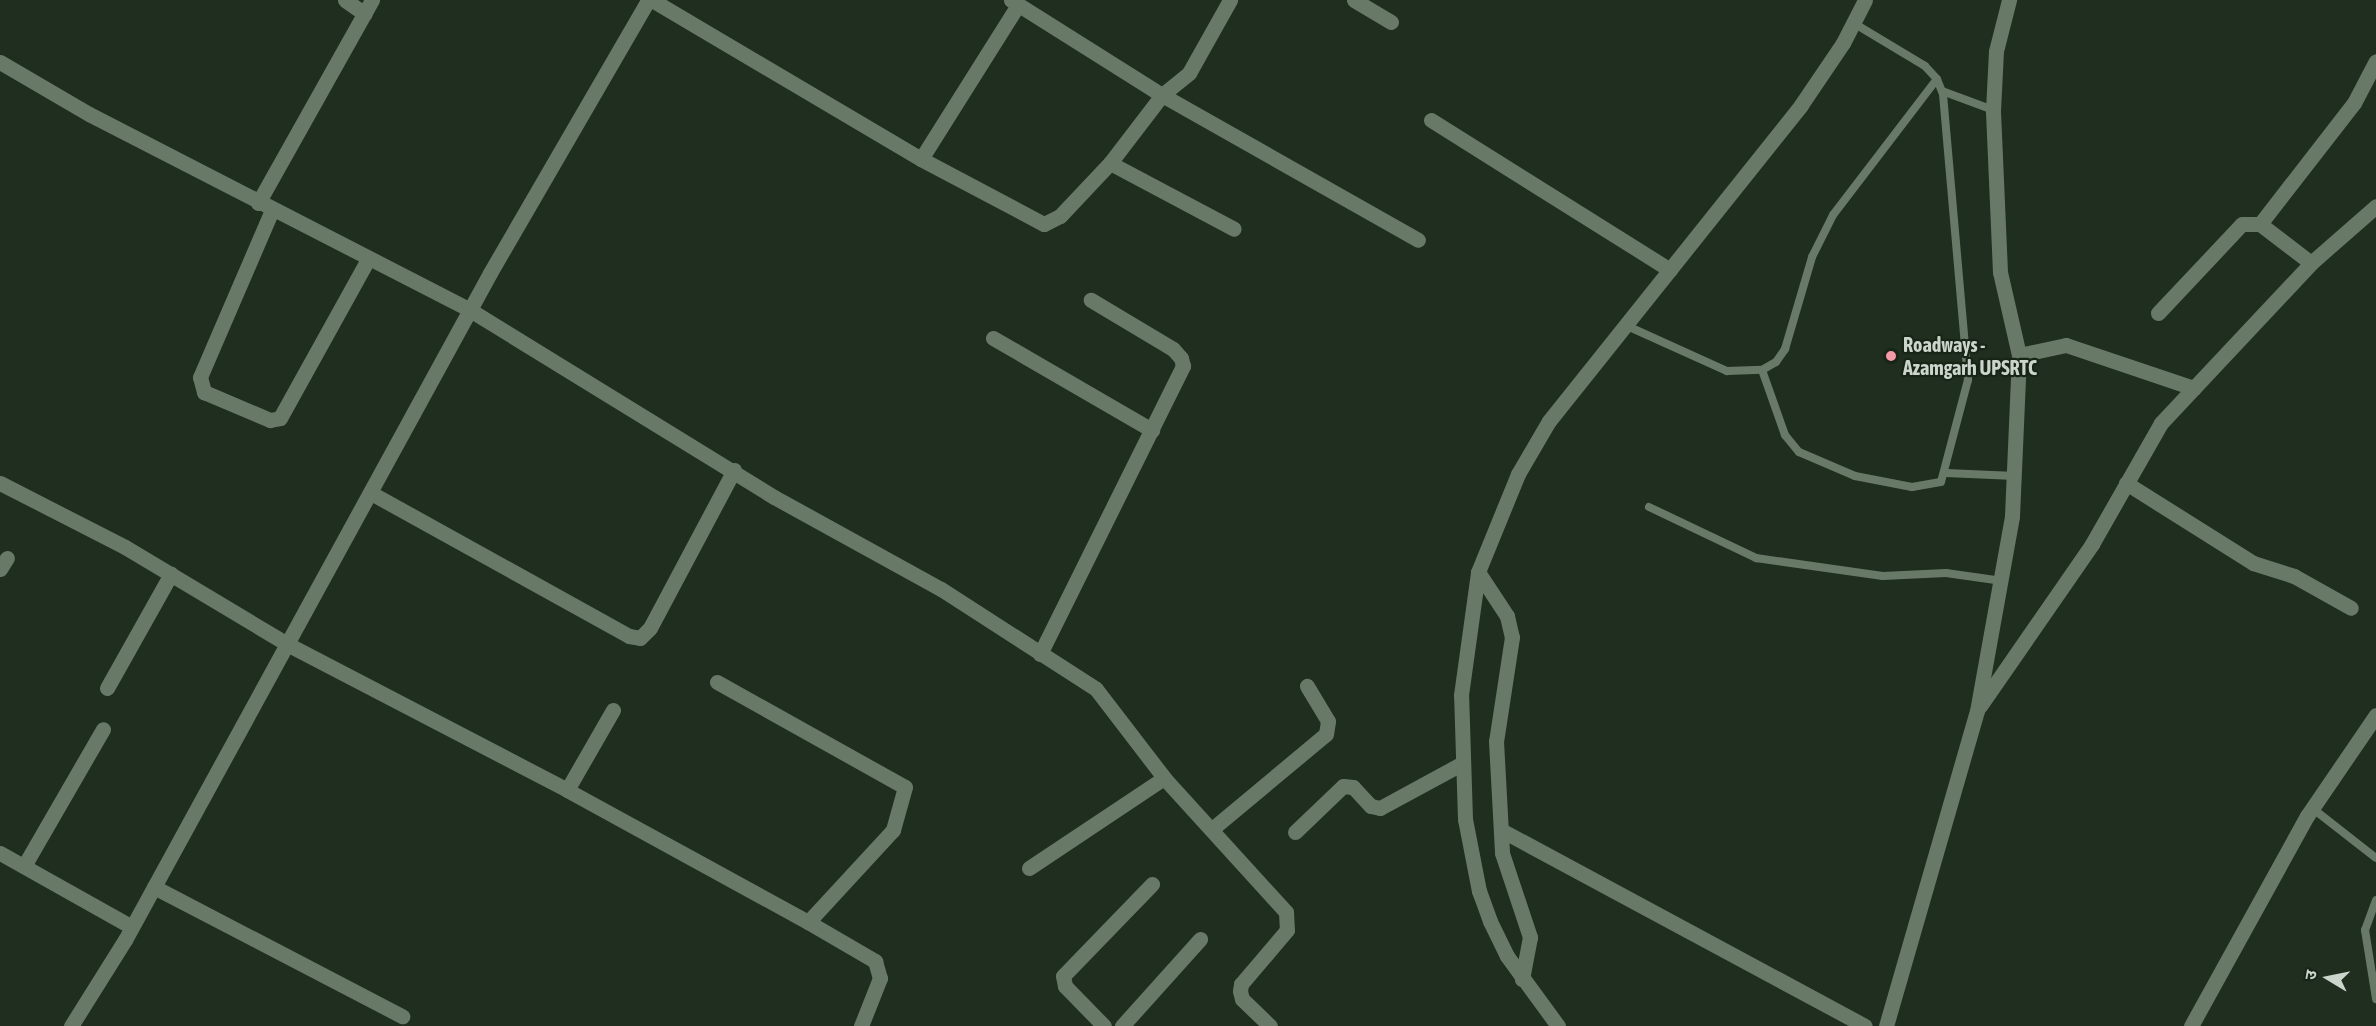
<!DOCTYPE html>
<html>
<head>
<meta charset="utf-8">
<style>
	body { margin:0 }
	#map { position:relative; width:2376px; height:1026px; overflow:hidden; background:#202e20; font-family:"Asap Condensed","Noto Sans Devanagari",sans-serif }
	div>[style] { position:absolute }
	.service>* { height:8px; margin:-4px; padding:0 4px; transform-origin:4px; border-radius:4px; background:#697968 }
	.minor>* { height:15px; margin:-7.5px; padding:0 7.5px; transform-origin:7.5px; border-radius:7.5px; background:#697968 }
	.tertiary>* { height:15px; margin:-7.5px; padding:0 7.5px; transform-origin:7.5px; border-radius:7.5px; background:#697968 }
	.dots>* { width:16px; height:16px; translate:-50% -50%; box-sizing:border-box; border:3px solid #172517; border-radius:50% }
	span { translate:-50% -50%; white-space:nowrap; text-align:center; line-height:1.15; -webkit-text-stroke:4.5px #172517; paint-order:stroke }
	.poi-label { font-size:20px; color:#ccd5cb; font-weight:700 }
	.left { translate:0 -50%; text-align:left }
	.north { position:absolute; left:2298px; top:948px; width:60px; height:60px; -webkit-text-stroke:4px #172517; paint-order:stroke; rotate:280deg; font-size:16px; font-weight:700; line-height:24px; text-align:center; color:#ccd5cb }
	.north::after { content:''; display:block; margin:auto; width:21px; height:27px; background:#ccd5cb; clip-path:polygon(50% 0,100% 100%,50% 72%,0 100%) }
</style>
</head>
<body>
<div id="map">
	<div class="service">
		<div style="left:1942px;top:91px;width:54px;rotate:20.4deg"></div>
		<div style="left:1625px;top:325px;width:112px;rotate:24.3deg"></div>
		<div style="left:1727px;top:371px;width:35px;rotate:-2deg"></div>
		<div style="left:1762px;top:370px;width:16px;rotate:-30deg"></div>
		<div style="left:1776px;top:362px;width:16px;rotate:-55deg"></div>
		<div style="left:1785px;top:349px;width:96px;rotate:-73.6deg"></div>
		<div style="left:1812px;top:257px;width:47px;rotate:-63.4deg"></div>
		<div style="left:1833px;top:215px;width:171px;rotate:-52.6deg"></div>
		<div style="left:1762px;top:370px;width:69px;rotate:70.5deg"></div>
		<div style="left:1785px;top:435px;width:22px;rotate:51deg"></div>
		<div style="left:1799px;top:452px;width:61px;rotate:23.2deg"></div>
		<div style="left:1855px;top:476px;width:58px;rotate:10.9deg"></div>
		<div style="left:1912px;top:487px;width:29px;rotate:-10deg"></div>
		<div style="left:1941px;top:482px;width:106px;rotate:-75.2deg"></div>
		<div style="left:1968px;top:380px;width:287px;rotate:-95deg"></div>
		<div style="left:1943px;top:94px;width:16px;rotate:-112deg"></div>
		<div style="left:1937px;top:79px;width:18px;rotate:-133deg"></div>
		<div style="left:1925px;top:66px;width:82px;rotate:-149deg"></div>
		<div style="left:1946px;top:473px;width:69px;rotate:2.5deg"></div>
		<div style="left:1649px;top:507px;width:119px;rotate:25.5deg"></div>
		<div style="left:1756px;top:558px;width:128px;rotate:8.1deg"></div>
		<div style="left:1883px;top:576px;width:63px;rotate:-2.7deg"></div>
		<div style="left:1946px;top:573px;width:57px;rotate:8.1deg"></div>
		<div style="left:2312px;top:808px;width:81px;rotate:38deg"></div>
		<div style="left:2376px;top:900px;width:32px;rotate:110deg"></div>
		<div style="left:2365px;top:930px;width:70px;rotate:80.9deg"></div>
	</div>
	<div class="minor">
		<div style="left:345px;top:0;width:24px;rotate:35deg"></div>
		<div style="left:652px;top:0;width:312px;rotate:30.6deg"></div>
		<div style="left:921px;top:159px;width:139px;rotate:27.9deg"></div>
		<div style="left:1044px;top:224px;width:18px;rotate:-27deg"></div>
		<div style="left:1060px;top:216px;width:73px;rotate:-46.7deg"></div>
		<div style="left:1110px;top:163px;width:86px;rotate:-52.6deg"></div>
		<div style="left:1162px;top:95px;width:35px;rotate:-39deg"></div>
		<div style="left:1189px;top:73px;width:84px;rotate:-60.7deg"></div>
		<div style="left:1011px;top:0;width:178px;rotate:32.2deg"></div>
		<div style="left:1162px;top:95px;width:294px;rotate:29.5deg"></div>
		<div style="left:1354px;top:0;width:43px;rotate:30.7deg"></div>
		<div style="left:0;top:62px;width:103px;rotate:30.3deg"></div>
		<div style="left:89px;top:114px;width:428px;rotate:27.2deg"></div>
		<div style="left:470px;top:310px;width:357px;rotate:31.6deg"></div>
		<div style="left:774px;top:497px;width:191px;rotate:28.9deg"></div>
		<div style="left:941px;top:589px;width:184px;rotate:32.8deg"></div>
		<div style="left:1096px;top:689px;width:113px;rotate:52.5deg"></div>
		<div style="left:1165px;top:779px;width:180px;rotate:47.7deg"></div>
		<div style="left:1286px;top:912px;width:18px;rotate:87deg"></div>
		<div style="left:1287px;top:930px;width:71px;rotate:130.4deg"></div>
		<div style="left:1241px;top:984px;width:7px;rotate:98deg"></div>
		<div style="left:1240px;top:991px;width:8px;rotate:76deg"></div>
		<div style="left:1242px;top:999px;width:39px;rotate:44deg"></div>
		<div style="left:1431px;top:120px;width:282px;rotate:32.1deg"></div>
		<div style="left:921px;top:159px;width:182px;rotate:-57.8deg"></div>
		<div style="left:1110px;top:163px;width:140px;rotate:28deg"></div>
		<div style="left:258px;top:203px;width:233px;rotate:-60.7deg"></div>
		<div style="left:272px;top:210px;width:182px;rotate:113.3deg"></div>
		<div style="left:200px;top:377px;width:16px;rotate:75deg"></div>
		<div style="left:204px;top:392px;width:72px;rotate:23deg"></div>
		<div style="left:270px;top:420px;width:10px;rotate:-11deg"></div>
		<div style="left:280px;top:418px;width:182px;rotate:-61deg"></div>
		<div style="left:2260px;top:224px;width:153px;rotate:-52.2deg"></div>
		<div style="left:2354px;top:103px;width:47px;rotate:-62.4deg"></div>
		<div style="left:2158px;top:313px;width:122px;rotate:-46.7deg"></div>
		<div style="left:2242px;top:224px;width:18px"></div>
		<div style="left:2260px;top:224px;width:64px;rotate:37.4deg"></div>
		<div style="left:993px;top:338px;width:184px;rotate:30.1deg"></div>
		<div style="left:2019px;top:355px;width:48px;rotate:-12deg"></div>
		<div style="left:2066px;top:345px;width:135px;rotate:18.6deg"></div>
		<div style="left:0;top:483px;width:140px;rotate:27.1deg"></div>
		<div style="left:125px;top:547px;width:189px;rotate:30.9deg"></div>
		<div style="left:287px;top:644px;width:316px;rotate:27.5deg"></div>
		<div style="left:2126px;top:483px;width:150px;rotate:32.2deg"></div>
		<div style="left:2253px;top:563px;width:43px;rotate:17.6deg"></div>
		<div style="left:2294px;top:576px;width:65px;rotate:29.3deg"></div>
		<div style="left:371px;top:493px;width:295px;rotate:29deg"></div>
		<div style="left:629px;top:636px;width:11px;rotate:10deg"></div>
		<div style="left:640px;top:638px;width:14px;rotate:-45deg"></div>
		<div style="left:650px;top:628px;width:179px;rotate:-62deg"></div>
		<div style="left:0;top:569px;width:13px;rotate:-58deg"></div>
		<div style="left:1478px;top:572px;width:53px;rotate:56.6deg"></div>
		<div style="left:1507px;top:616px;width:22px;rotate:77deg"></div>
		<div style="left:1512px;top:637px;width:105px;rotate:98.7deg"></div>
		<div style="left:1496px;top:741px;width:112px;rotate:86.9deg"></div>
		<div style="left:1502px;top:853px;width:89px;rotate:71.6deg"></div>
		<div style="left:1530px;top:937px;width:43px;rotate:100.8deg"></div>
		<div style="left:1040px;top:654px;width:322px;rotate:-63.6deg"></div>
		<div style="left:1183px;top:366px;width:8px;rotate:-104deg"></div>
		<div style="left:1181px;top:358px;width:12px;rotate:-132deg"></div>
		<div style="left:1173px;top:349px;width:96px;rotate:-149.1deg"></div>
		<div style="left:717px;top:682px;width:215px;rotate:29.2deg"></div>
		<div style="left:905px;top:787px;width:45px;rotate:105.6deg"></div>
		<div style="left:893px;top:830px;width:125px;rotate:132.7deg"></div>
		<div style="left:808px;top:922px;width:78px;rotate:30.2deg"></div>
		<div style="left:875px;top:961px;width:18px;rotate:74deg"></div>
		<div style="left:880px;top:978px;width:52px;rotate:111.6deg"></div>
		<div style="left:107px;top:688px;width:131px;rotate:-60.7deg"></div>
		<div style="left:613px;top:710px;width:92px;rotate:119.9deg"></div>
		<div style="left:567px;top:790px;width:275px;rotate:28.7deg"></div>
		<div style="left:1212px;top:829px;width:148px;rotate:-39.8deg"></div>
		<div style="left:1326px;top:734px;width:13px;rotate:-81deg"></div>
		<div style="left:1328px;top:721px;width:41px;rotate:-121deg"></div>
		<div style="left:1501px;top:830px;width:413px;rotate:28.3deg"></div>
		<div style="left:1295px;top:832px;width:66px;rotate:-43.8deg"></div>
		<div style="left:1343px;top:786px;width:10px;rotate:6deg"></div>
		<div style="left:1353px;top:787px;width:26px;rotate:47deg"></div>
		<div style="left:1371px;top:806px;width:9px;rotate:13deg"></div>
		<div style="left:1380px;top:808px;width:92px;rotate:-28.5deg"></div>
		<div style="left:0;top:853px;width:151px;rotate:29.3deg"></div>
		<div style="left:24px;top:866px;width:158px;rotate:-60deg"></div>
		<div style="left:1029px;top:868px;width:162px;rotate:-33.7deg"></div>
		<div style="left:154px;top:887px;width:280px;rotate:27.5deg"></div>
		<div style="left:71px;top:1026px;width:102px;rotate:-57.9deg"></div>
		<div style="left:125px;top:940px;width:760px;rotate:-61.31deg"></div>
		<div style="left:490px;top:273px;width:315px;rotate:-59.9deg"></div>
		<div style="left:1104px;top:1026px;width:56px;rotate:-134.3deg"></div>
		<div style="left:1065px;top:986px;width:10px;rotate:-101deg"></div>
		<div style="left:1063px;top:976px;width:128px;rotate:-45.9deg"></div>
		<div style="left:1122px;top:1026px;width:117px;rotate:-48.1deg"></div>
		<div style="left:1558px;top:1026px;width:87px;rotate:-126.1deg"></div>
		<div style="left:1507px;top:956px;width:39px;rotate:-116deg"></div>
		<div style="left:1490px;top:921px;width:32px;rotate:-110deg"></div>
		<div style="left:1479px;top:891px;width:73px;rotate:-101deg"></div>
		<div style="left:1465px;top:819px;width:124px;rotate:-91.8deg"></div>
		<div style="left:1461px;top:695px;width:124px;rotate:-82.1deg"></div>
		<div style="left:1478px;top:572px;width:106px;rotate:-67.8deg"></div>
		<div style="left:1518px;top:474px;width:61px;rotate:-59.7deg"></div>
		<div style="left:1549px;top:421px;width:404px;rotate:-51.4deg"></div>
		<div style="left:1801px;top:105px;width:75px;rotate:-55.9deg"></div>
		<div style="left:1843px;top:43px;width:48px;rotate:-62.9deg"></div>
	</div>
	<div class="tertiary">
		<div style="left:1980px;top:706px;width:197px;rotate:-55.3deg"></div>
		<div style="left:2092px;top:544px;width:139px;rotate:-60.3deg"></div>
		<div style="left:2161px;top:423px;width:219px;rotate:-46.8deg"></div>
		<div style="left:2311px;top:263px;width:86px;rotate:-41.2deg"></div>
		<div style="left:1886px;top:1026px;width:328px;rotate:-73.9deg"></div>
		<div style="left:1977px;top:711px;width:198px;rotate:-79.8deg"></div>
		<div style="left:2012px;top:516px;width:161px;rotate:-87.5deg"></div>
		<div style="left:2019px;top:355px;width:85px;rotate:-102.9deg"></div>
		<div style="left:2000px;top:272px;width:162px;rotate:-92.5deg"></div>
		<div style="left:1993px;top:110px;width:59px;rotate:-87.1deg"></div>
		<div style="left:1996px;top:51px;width:53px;rotate:-75.7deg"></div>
		<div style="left:2191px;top:1026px;width:240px;rotate:-61.1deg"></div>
		<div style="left:2307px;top:816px;width:122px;rotate:-55.7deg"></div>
	</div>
	<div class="dots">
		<div style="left:1891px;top:356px;background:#f49aa6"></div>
	</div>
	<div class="poi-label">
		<span class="left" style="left:1903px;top:356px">Roadways -<br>Azamgarh UPSRTC</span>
	</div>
	<div class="north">उ</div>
</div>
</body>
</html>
